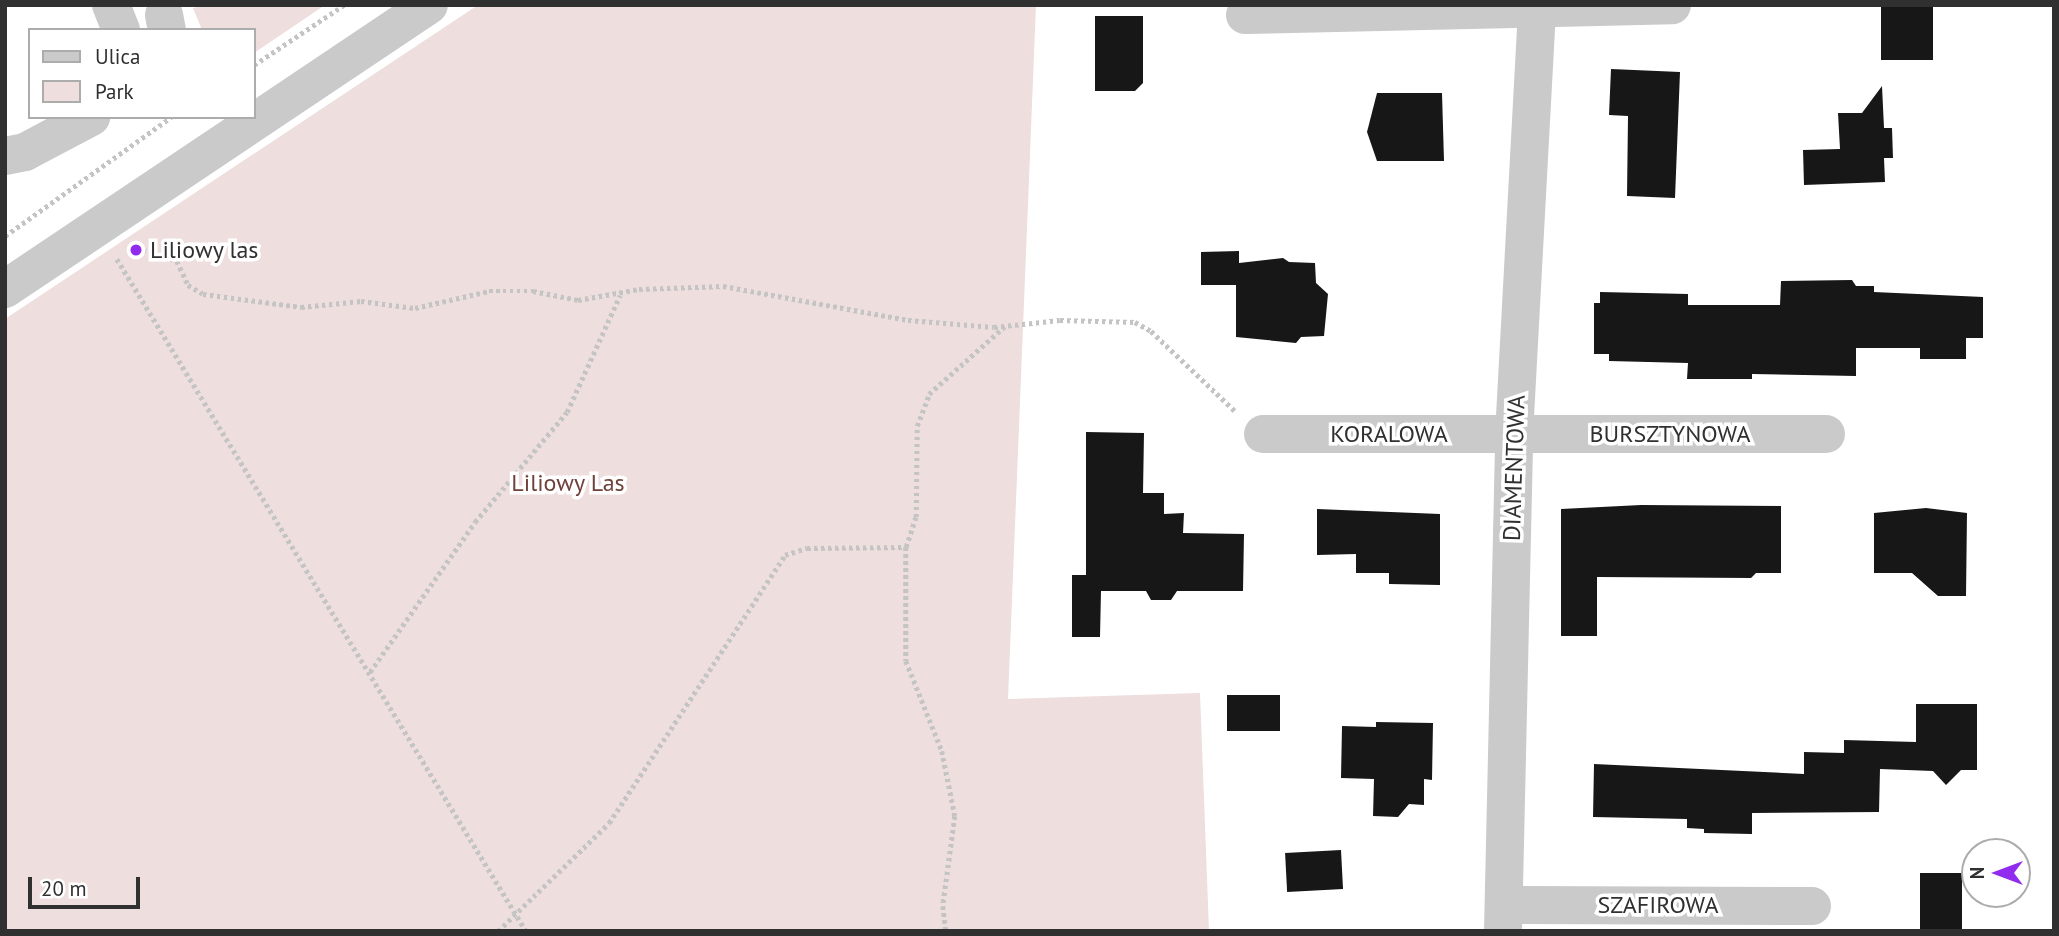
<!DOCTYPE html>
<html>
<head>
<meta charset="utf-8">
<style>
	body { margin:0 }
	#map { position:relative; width:2059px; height:936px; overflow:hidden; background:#fff; font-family:"PT Sans",sans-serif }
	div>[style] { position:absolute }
	.green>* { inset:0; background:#eededd }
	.building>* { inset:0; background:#171717; transform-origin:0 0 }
	.path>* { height:4.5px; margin-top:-2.25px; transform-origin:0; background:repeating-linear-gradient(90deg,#c4c4c4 0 3.5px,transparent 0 7px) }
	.minor>* { height:38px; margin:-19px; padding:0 19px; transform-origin:19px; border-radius:19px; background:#cacaca }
	.dots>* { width:19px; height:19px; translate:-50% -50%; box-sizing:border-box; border:4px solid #fff; border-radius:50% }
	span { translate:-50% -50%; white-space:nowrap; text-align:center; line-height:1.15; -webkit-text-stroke:7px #fff; paint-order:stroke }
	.poi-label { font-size:24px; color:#303030 }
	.left { translate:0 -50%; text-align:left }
	.street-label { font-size:24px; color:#303030 }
	.park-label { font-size:24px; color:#6f413a }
	.frame { position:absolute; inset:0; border:7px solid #303030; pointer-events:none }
	.legend { position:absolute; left:28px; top:28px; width:228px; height:91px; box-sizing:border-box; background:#fff; border:2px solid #acacac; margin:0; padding:9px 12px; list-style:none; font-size:21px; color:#303030 }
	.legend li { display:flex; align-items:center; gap:14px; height:35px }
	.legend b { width:35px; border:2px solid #acacac }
	.north { position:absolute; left:1961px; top:838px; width:70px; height:70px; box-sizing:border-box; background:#fff; border:2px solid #acacac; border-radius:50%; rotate:270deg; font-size:19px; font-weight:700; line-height:28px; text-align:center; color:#303030 }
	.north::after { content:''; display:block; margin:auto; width:24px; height:32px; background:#912bee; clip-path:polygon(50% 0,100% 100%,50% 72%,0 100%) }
	.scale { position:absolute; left:28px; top:877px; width:112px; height:32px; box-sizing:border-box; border:4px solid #303030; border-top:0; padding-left:9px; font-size:21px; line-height:24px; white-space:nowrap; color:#303030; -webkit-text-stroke:5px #fff; paint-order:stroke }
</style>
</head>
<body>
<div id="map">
	<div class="green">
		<div style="clip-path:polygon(205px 5px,325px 5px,254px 53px,254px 30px,202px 30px,193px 8px)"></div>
		<div style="clip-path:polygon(478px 5px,1036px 5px,1008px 699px,1200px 693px,1209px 931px,5px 931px,5px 319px)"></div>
	</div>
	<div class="building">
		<div style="left:1881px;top:5px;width:52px;height:55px"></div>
		<div style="clip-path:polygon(1095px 16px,1143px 16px,1143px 83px,1135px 91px,1095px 91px)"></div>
		<div style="clip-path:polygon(1611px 69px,1680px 72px,1675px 198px,1627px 196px,1628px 116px,1609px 115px)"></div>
		<div style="clip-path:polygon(1882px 86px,1884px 128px,1892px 128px,1893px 158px,1884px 158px,1885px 182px,1804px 185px,1803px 150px,1840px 149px,1838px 113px,1862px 113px)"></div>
		<div style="clip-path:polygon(1377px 93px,1442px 93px,1444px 161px,1377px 161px,1367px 132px)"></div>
		<div style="clip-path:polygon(1239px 251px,1239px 263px,1283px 258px,1289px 262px,1315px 263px,1316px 283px,1328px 294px,1324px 336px,1301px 337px,1296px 343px,1236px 337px,1236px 285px,1201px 285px,1201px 252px)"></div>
		<div style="clip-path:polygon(1852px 280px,1856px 286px,1874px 286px,1874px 292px,1983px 297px,1983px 338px,1966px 338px,1966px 359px,1920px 359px,1920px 348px,1856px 348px,1856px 376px,1752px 374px,1752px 379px,1687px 379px,1688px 363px,1609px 361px,1609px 354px,1594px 354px,1594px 303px,1600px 303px,1600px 292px,1688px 294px,1688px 305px,1780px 305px,1781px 281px)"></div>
		<div style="clip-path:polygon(1086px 432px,1144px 433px,1143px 493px,1164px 493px,1164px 514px,1184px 513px,1183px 533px,1244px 534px,1243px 591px,1177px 591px,1171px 600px,1151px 600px,1146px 591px,1101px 591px,1100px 637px,1072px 637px,1072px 575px,1086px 575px)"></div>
		<div style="clip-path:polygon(1641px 505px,1781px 506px,1781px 573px,1756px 573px,1751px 578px,1597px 577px,1597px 636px,1561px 636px,1561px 509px)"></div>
		<div style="clip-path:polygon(1926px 508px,1967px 513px,1966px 596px,1938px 596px,1912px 573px,1874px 573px,1874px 513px)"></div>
		<div style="clip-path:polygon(1317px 509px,1440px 514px,1440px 585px,1389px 584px,1389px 573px,1356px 573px,1356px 554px,1317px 555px)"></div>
		<div style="left:1280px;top:695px;width:36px;height:53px;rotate:90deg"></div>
		<div style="clip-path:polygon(1916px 704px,1977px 704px,1977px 770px,1961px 770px,1946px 785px,1933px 771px,1880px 769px,1879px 812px,1752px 813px,1752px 834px,1704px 833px,1704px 829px,1687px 828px,1687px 819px,1593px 817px,1594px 764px,1804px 774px,1804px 752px,1844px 753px,1844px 740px,1916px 742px)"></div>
		<div style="clip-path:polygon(1376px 722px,1433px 723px,1432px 780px,1424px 779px,1424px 805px,1409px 804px,1398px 817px,1373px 816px,1374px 779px,1341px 778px,1342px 726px,1376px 727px)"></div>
		<div style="left:1341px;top:850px;width:39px;height:56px;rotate:87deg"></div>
		<div style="left:1920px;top:873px;width:42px;height:58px"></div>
	</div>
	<div class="path">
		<div style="left:254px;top:65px;width:108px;rotate:-33.7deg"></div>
		<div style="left:5px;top:236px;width:204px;rotate:-35.6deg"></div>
		<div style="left:136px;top:248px;width:43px;rotate:17.6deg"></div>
		<div style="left:177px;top:261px;width:26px;rotate:65deg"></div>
		<div style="left:188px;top:285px;width:17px;rotate:31deg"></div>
		<div style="left:203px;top:294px;width:99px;rotate:7.6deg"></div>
		<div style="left:301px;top:307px;width:60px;rotate:-5.7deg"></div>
		<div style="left:361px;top:301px;width:54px;rotate:7.4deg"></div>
		<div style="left:415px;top:308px;width:76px;rotate:-12.9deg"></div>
		<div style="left:489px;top:291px;width:44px"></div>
		<div style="left:533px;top:291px;width:46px;rotate:11.3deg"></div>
		<div style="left:578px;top:300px;width:62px;rotate:-10.2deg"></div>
		<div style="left:639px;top:289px;width:84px;rotate:-2deg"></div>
		<div style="left:723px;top:286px;width:188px;rotate:10.4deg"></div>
		<div style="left:908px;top:320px;width:86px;rotate:4.7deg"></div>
		<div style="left:994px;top:327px;width:66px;rotate:-6.1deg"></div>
		<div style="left:1060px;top:320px;width:75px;rotate:1.5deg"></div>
		<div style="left:1135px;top:322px;width:18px;rotate:29deg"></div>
		<div style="left:1151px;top:331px;width:116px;rotate:43.6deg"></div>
		<div style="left:117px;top:259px;width:787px;rotate:58.67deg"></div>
		<div style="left:906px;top:547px;width:114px;rotate:90deg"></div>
		<div style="left:906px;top:661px;width:97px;rotate:68.2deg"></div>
		<div style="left:942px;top:751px;width:66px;rotate:78.7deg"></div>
		<div style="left:955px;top:816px;width:91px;rotate:97.6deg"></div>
		<div style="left:943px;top:906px;width:25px;rotate:83deg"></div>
		<div style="left:370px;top:672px;width:183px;rotate:-55deg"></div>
		<div style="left:475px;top:522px;width:143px;rotate:-50.1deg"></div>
		<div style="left:567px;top:412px;width:128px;rotate:-65.6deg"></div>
		<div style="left:498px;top:931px;width:155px;rotate:-44.2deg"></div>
		<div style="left:609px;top:823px;width:321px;rotate:-56.7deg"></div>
		<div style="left:785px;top:555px;width:23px;rotate:-18deg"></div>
		<div style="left:807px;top:548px;width:99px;rotate:-0.6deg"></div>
		<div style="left:906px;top:547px;width:32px;rotate:-72deg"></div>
		<div style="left:916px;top:517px;width:91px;rotate:-89.4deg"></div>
		<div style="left:917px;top:426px;width:34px;rotate:-69deg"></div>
		<div style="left:929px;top:394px;width:102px;rotate:-41.8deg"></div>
	</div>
	<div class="minor">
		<div style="left:111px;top:5px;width:27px;rotate:68deg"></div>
		<div style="left:164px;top:15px;width:15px;rotate:79deg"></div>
		<div style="left:1245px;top:15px;width:427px;rotate:-1.3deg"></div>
		<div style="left:5px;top:156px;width:20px;rotate:-11deg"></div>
		<div style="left:25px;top:152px;width:75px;rotate:-27.9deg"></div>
		<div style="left:5px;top:289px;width:510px;rotate:-33.81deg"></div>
		<div style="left:1263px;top:434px;width:563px"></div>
		<div style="left:1504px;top:905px;width:308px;rotate:0.2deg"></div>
		<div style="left:1503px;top:931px;width:496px;rotate:-88.7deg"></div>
		<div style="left:1514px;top:435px;width:431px;rotate:-86.9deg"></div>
	</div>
	<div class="dots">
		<div style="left:136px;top:250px;background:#912bee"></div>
	</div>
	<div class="poi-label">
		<span class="left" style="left:150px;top:250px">Liliowy las</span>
	</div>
	<div class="street-label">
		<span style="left:1389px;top:434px">KORALOWA</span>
		<span style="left:1670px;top:434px">BURSZTYNOWA</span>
		<span style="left:1514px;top:468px;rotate:-88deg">DIAMENTOWA</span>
		<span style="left:1658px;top:905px">SZAFIROWA</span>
	</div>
	<div class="park-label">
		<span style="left:568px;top:483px">Liliowy Las</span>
	</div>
	<div class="frame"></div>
	<ul class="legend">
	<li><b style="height:9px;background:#cacaca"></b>Ulica</li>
	<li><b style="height:19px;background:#eededd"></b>Park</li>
	</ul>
	<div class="north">N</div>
	<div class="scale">20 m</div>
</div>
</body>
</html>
